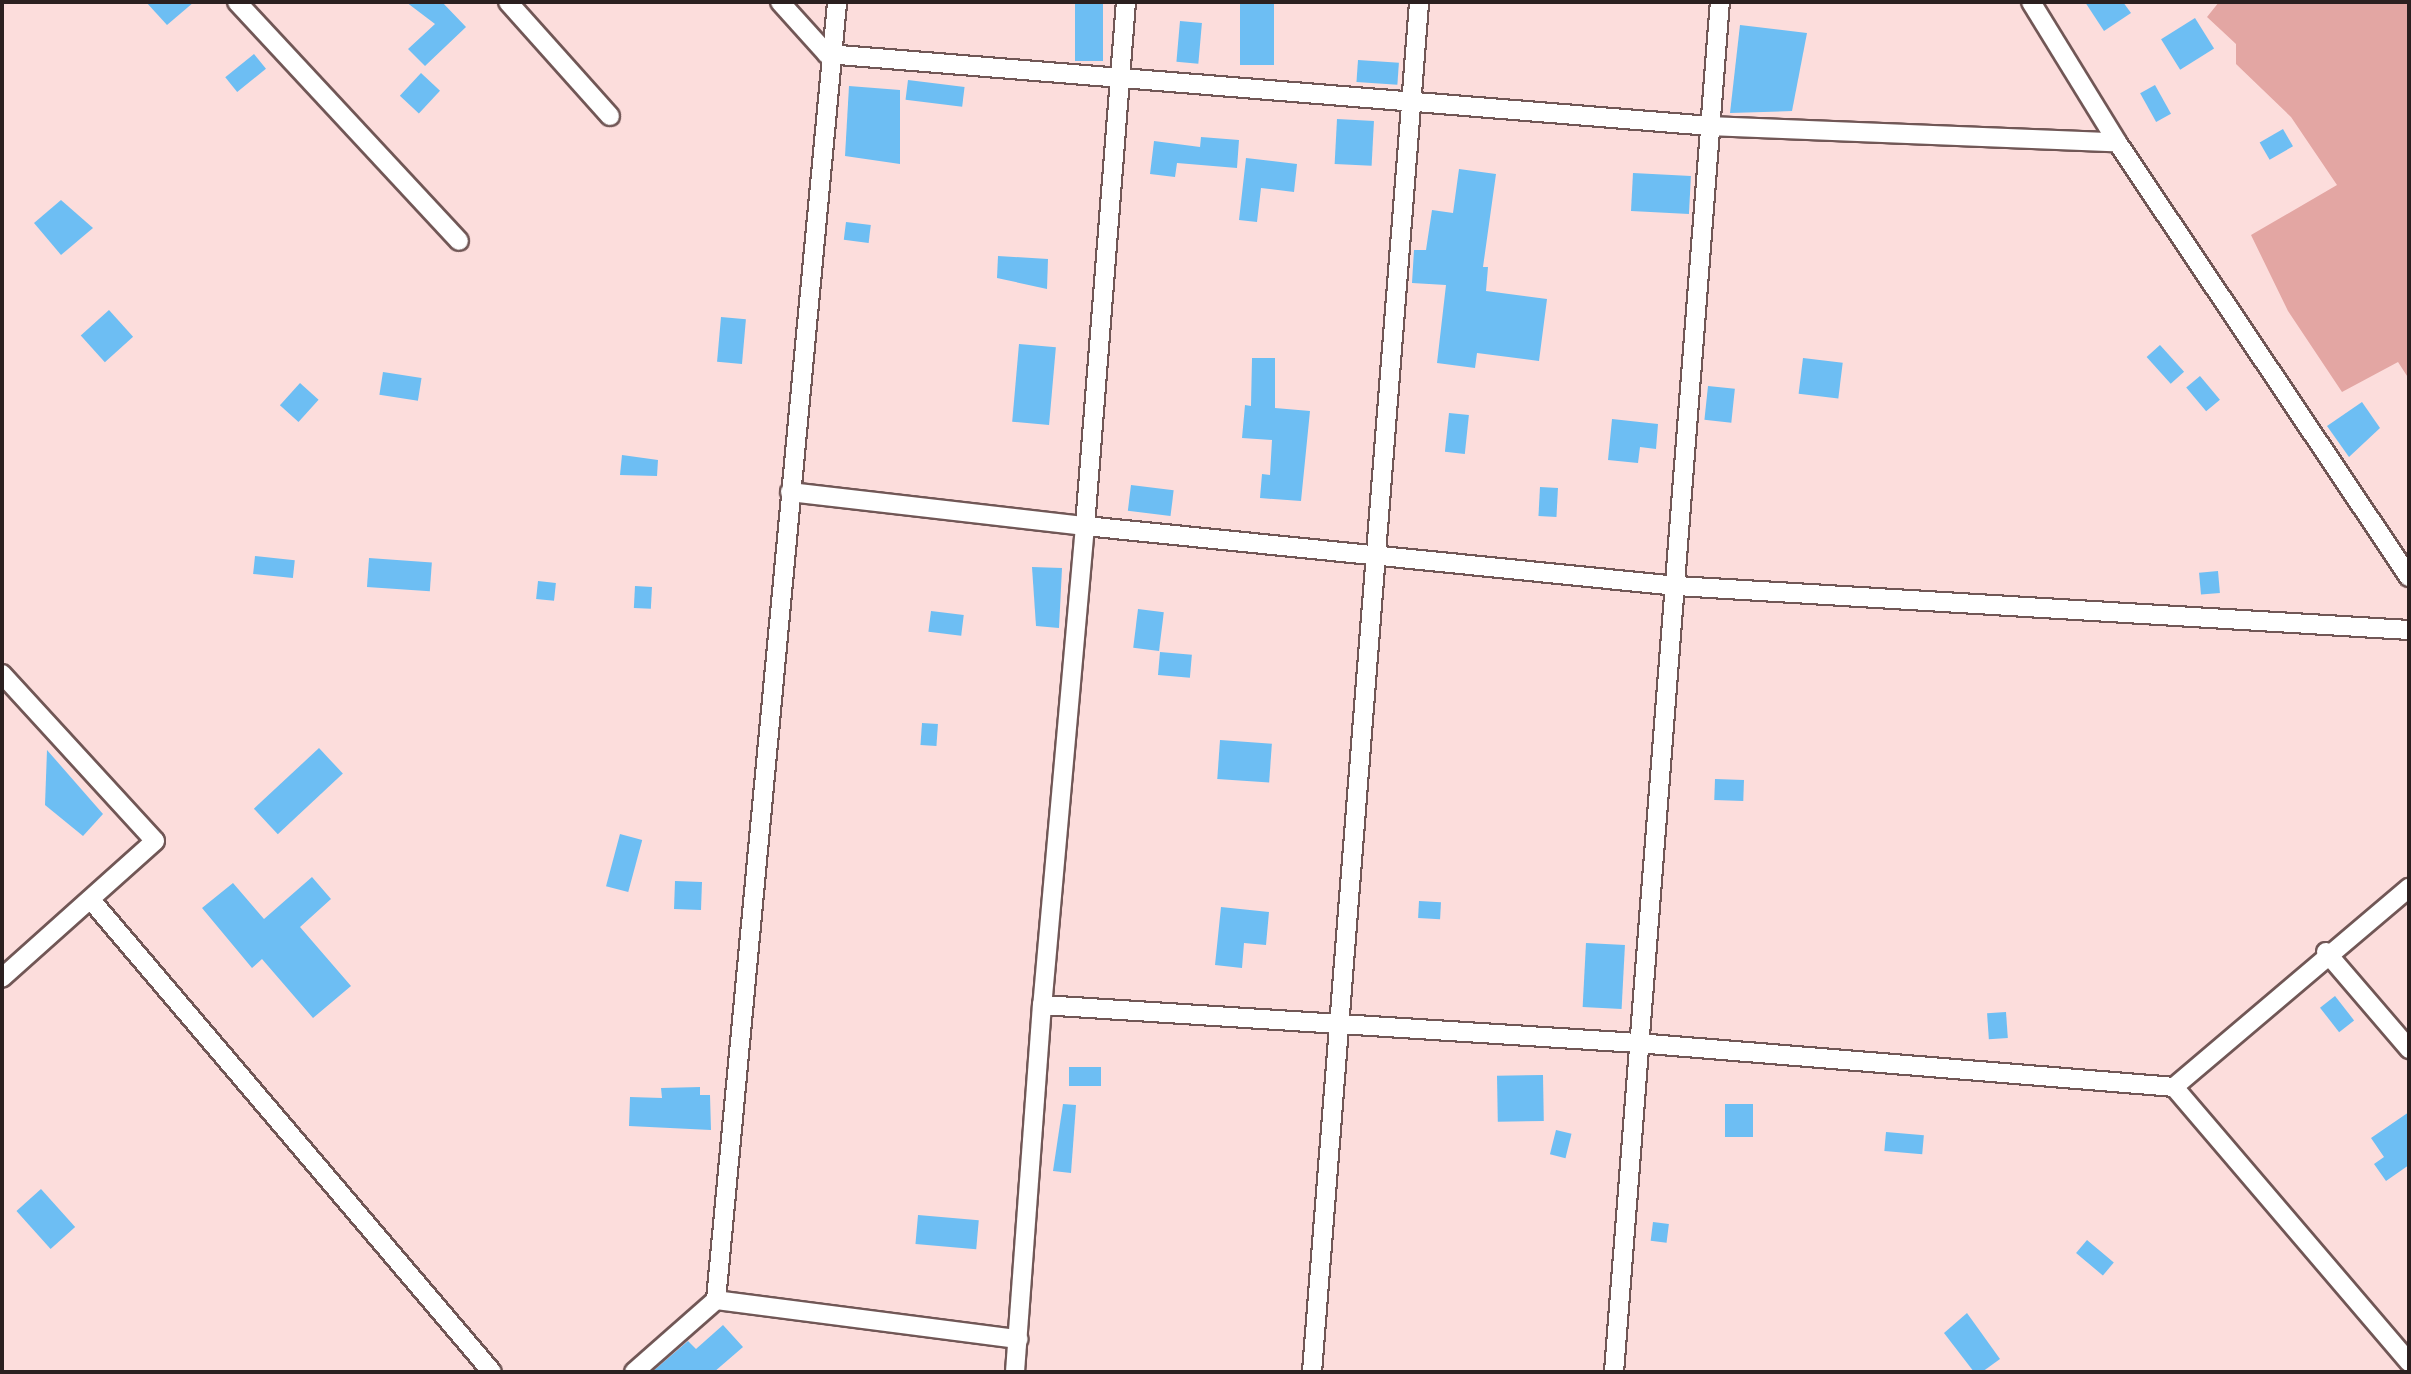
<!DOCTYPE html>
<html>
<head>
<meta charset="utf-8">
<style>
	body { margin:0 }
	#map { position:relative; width:2411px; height:1374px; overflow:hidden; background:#fcdddc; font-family:"DejaVu Sans",sans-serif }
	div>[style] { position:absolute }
	.green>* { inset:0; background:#e3a6a3 }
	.building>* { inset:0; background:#6dbef3; transform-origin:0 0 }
	.roads { filter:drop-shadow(2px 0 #715756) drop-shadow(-2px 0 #715756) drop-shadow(0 2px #715756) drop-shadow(0 -2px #715756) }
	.street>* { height:18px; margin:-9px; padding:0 9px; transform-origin:9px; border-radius:9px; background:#fff }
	span { translate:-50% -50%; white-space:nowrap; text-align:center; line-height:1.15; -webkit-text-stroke:6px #fff; paint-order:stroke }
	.frame { position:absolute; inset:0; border:4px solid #2b2020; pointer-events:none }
</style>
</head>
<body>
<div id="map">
	<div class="green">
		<div style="clip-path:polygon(2219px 2px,2409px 2px,2409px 379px,2398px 362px,2342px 392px,2288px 311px,2251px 235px,2337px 185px,2291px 117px,2236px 64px,2236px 44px,2207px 17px)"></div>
	</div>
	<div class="building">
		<div style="clip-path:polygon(146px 2px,194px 2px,167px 25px)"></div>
		<div style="clip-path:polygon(406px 2px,442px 2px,466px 27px,425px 66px,408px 49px,435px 24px)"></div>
		<div style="left:1075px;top:2px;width:28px;height:59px"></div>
		<div style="left:1240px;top:2px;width:34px;height:63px"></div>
		<div style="clip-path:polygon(2085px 2px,2123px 2px,2131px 13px,2104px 31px)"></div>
		<div style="left:2195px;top:18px;width:36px;height:40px;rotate:58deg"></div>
		<div style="left:1180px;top:21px;width:22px;height:41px;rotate:5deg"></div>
		<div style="clip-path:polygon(1740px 25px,1807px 33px,1792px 111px,1730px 113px)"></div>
		<div style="left:254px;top:54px;width:19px;height:37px;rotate:51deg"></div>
		<div style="left:1358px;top:60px;width:41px;height:22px;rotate:4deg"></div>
		<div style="left:421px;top:73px;width:26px;height:31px;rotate:43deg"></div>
		<div style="left:908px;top:80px;width:57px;height:20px;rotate:7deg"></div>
		<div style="left:2155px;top:85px;width:33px;height:17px;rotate:61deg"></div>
		<div style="clip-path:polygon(849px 86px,900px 90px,900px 164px,845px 156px)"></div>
		<div style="left:1337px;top:119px;width:37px;height:45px;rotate:3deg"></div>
		<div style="left:2283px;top:129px;width:20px;height:27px;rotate:60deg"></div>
		<div style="clip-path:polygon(1201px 137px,1239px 140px,1237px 168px,1177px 163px,1175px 177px,1150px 174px,1154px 141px,1200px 147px)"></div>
		<div style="clip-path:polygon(1246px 158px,1297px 164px,1294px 192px,1261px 188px,1257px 222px,1239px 220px)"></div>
		<div style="clip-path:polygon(1459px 169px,1496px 174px,1483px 267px,1488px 267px,1486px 291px,1547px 299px,1539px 361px,1477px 353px,1475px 368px,1437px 363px,1446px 285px,1412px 283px,1414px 250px,1426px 250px,1432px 210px,1453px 213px)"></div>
		<div style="left:1633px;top:173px;width:58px;height:38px;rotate:3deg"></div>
		<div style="clip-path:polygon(61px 200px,93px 228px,61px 255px,34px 223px)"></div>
		<div style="left:846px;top:222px;width:25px;height:18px;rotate:7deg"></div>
		<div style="clip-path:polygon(998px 256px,1048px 259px,1047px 289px,997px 278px)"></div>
		<div style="left:109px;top:310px;width:36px;height:38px;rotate:48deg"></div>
		<div style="left:721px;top:317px;width:25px;height:45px;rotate:5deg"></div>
		<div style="left:1019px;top:344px;width:37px;height:78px;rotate:5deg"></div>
		<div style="left:2160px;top:345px;width:36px;height:18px;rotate:48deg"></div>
		<div style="clip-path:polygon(1252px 358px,1275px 358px,1275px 408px,1310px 411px,1301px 501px,1260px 498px,1262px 474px,1270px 475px,1272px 440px,1242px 438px,1245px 405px,1251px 406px)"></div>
		<div style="left:1803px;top:358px;width:40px;height:36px;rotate:7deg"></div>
		<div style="left:383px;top:372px;width:39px;height:23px;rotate:9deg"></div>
		<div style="left:2200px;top:376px;width:31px;height:18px;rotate:50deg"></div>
		<div style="left:300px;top:383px;width:25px;height:30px;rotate:42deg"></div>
		<div style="left:1708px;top:386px;width:27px;height:34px;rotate:6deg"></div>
		<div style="clip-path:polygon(2362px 402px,2380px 428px,2349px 457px,2327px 426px)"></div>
		<div style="left:1449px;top:413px;width:20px;height:39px;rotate:6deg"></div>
		<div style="clip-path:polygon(1612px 419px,1658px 424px,1656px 449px,1640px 447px,1638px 463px,1608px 460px)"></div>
		<div style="clip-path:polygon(622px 455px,658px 460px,657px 476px,620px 475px)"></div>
		<div style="left:1131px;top:485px;width:43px;height:26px;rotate:7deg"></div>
		<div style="left:1540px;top:487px;width:18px;height:29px;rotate:3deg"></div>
		<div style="left:255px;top:556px;width:40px;height:18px;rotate:6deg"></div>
		<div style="left:369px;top:558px;width:63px;height:29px;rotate:4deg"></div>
		<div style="clip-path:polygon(1032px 567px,1062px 568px,1059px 628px,1036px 626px)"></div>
		<div style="left:2218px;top:571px;width:22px;height:19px;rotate:85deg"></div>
		<div style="left:538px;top:581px;width:18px;height:18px;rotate:6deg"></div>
		<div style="left:635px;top:586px;width:17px;height:22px;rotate:3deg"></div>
		<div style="left:1138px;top:609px;width:26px;height:39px;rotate:7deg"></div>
		<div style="left:931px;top:611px;width:33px;height:21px;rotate:7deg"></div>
		<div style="left:1160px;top:652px;width:32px;height:23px;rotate:5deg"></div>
		<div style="left:922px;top:723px;width:16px;height:22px;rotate:4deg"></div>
		<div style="left:1220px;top:740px;width:52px;height:39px;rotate:4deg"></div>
		<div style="left:319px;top:748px;width:35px;height:89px;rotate:47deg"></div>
		<div style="clip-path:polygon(47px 750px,103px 814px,83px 836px,45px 805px)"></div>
		<div style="left:1715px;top:779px;width:29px;height:21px;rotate:2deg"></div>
		<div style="left:620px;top:834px;width:23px;height:54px;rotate:15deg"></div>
		<div style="clip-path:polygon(312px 877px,331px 899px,300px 927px,351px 986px,313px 1018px,262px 959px,252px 968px,202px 908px,233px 883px,264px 919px)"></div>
		<div style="left:675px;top:881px;width:27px;height:28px;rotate:2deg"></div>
		<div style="left:1419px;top:901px;width:22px;height:17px;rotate:3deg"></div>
		<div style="clip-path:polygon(1221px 907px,1269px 912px,1266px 945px,1244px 943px,1242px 968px,1215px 965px)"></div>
		<div style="left:1586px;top:943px;width:39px;height:64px;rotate:3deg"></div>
		<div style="left:2335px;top:996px;width:31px;height:19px;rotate:52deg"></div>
		<div style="left:2006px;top:1012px;width:26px;height:19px;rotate:86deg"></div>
		<div style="left:1069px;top:1067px;width:32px;height:19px"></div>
		<div style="left:1543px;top:1075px;width:46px;height:46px;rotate:89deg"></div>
		<div style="clip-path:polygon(700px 1087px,700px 1095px,710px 1095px,711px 1130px,629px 1126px,630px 1097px,662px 1098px,661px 1088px)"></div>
		<div style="clip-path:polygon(1063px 1104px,1076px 1105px,1071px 1173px,1053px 1171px)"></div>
		<div style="left:1725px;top:1104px;width:28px;height:33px"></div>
		<div style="clip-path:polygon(2409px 1112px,2409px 1165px,2386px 1181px,2374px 1164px,2384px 1157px,2371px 1138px)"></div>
		<div style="left:1556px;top:1130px;width:16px;height:25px;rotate:14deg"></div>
		<div style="left:1886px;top:1132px;width:38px;height:19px;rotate:5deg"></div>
		<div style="left:41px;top:1189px;width:51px;height:33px;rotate:48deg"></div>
		<div style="left:918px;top:1215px;width:61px;height:29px;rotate:5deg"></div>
		<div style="left:1653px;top:1222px;width:16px;height:19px;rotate:7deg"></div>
		<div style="left:2087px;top:1240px;width:35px;height:17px;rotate:40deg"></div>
		<div style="clip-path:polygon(1967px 1313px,2000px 1359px,1982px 1372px,1974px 1372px,1944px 1333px)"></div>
		<div style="clip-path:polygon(723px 1325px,743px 1347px,714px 1372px,652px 1372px,688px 1341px,696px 1349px)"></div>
	</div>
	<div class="roads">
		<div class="street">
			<div style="left:237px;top:2px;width:326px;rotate:47.1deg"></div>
			<div style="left:508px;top:2px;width:153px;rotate:48.2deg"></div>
			<div style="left:780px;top:2px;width:70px;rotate:47.9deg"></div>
			<div style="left:827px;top:54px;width:887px;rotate:4.66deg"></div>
			<div style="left:1711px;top:126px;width:406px;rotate:2.3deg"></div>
			<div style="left:2031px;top:2px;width:164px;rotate:58.4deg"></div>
			<div style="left:2117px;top:142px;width:524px;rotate:56.13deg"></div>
			<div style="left:790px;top:492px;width:297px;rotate:6.6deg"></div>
			<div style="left:1085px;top:526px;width:526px;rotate:-85.53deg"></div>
			<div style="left:2409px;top:630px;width:733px;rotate:-176.56deg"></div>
			<div style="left:1677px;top:586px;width:595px;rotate:-174.21deg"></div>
			<div style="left:1085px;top:526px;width:481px;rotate:95.1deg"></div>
			<div style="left:1042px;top:1005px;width:596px;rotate:3.65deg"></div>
			<div style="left:1637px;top:1043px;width:539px;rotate:4.68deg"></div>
			<div style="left:2174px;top:1087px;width:308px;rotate:-40.3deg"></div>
			<div style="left:2px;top:674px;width:226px;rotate:47.5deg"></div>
			<div style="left:155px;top:841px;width:205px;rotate:138.2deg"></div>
			<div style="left:91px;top:900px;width:619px;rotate:49.65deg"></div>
			<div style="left:2326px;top:952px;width:128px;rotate:49.4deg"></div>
			<div style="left:2174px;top:1087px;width:362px;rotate:49.5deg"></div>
			<div style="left:716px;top:1300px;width:305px;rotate:7.4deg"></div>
			<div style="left:634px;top:1372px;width:109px;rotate:-41.3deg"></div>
			<div style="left:716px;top:1300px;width:1304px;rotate:-84.67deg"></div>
			<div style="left:1015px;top:1372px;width:368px;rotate:-85.8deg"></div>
			<div style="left:1312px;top:1372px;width:1374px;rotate:-85.53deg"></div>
			<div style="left:1614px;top:1372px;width:1374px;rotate:-85.58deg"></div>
		</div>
	</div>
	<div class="frame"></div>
</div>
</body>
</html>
